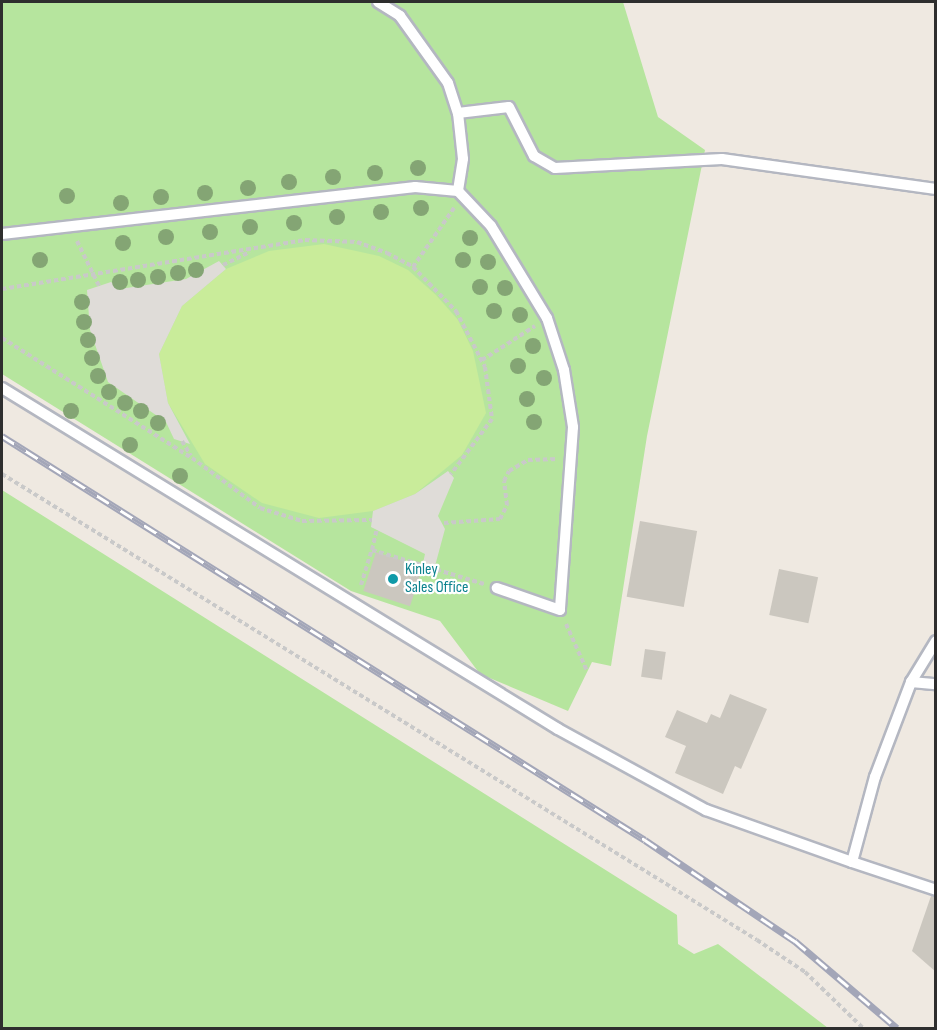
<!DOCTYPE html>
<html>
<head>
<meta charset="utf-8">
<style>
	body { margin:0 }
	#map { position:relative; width:937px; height:1030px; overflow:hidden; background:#efe9e1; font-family:"Sofia Sans Condensed",sans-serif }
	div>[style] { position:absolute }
	.green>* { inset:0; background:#b6e59e }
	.pitch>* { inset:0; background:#c9ec9a }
	.plaza>* { inset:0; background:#dfdcd8 }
	.building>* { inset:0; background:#cbc7bf; transform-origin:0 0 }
	.path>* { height:4px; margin-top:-2px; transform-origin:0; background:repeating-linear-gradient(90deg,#c9c9c9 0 4.5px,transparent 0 7.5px) }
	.roads { filter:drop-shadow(2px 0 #b4b7c1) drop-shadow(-2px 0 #b4b7c1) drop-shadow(0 2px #b4b7c1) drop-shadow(0 -2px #b4b7c1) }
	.service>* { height:10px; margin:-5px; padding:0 5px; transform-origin:5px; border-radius:5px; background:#fff }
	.rail>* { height:7px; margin-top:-3.5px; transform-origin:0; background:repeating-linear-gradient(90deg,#fff 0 14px,#a3a6b8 0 28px); box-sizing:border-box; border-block:2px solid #a3a6b8 }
	.trees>* { width:16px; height:16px; margin:-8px; border-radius:50%; background:#84a574 }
	.dots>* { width:16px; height:16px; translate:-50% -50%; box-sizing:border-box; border:3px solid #fff; border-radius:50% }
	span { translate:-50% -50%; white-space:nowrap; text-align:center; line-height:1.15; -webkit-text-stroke:4.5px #fff; paint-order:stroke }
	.culture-label { font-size:16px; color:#0d838f }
	.left { translate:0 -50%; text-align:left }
	.frame { position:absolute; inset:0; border:3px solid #2e2e2e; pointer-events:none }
</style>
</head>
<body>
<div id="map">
	<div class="green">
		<div style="clip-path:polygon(2px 2px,623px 2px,658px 117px,705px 150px,647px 436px,611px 666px,592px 662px,568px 711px,480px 674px,440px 621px,351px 591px,2px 374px)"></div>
		<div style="clip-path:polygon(2px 490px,677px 915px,678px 944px,694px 954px,718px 944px,828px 1028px,2px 1028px)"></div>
	</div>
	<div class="pitch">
		<div style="clip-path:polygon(324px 244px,379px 256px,408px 270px,436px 295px,458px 320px,473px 351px,486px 413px,462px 455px,415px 494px,373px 511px,319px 518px,262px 503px,205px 464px,168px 403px,159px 354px,182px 306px,226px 269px,269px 251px)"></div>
	</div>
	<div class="plaza">
		<div style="clip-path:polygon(219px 261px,226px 269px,182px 306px,159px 354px,168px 403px,190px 444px,174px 439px,166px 422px,108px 382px,90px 330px,87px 290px,111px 282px,120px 289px,186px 279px)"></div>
		<div style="clip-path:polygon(448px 471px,454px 478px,438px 516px,445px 529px,435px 566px,423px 563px,425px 554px,371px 527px,373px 511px,415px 494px)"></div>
	</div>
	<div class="building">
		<div style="left:640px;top:521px;width:58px;height:77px;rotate:10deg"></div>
		<div style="left:376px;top:552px;width:49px;height:41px;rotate:18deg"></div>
		<div style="left:779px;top:569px;width:40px;height:47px;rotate:12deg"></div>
		<div style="left:645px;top:649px;width:21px;height:28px;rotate:8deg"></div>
		<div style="clip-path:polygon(730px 694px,767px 709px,741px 769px,735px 766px,723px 794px,675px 773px,686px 746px,665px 737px,677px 710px,707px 723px,711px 714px,720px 718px)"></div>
		<div style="clip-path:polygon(931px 896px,936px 897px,936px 972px,912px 951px)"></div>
	</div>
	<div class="path">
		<div style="left:77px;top:241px;width:50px;rotate:63.9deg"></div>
		<div style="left:223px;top:265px;width:30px;rotate:-26deg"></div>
		<div style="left:413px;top:267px;width:72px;rotate:-55.2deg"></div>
		<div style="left:2px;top:289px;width:307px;rotate:-9.2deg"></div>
		<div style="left:305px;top:240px;width:52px;rotate:2.2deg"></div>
		<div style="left:357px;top:242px;width:32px;rotate:20deg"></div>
		<div style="left:387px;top:253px;width:30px;rotate:28deg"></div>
		<div style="left:413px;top:267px;width:62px;rotate:45.7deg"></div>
		<div style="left:456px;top:311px;width:63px;rotate:62.6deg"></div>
		<div style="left:485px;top:367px;width:52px;rotate:82.3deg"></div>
		<div style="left:492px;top:419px;width:69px;rotate:126.7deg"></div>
		<div style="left:2px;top:338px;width:225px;rotate:32.3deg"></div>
		<div style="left:192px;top:458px;width:84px;rotate:36.3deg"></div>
		<div style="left:260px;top:508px;width:44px;rotate:17.2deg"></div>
		<div style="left:302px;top:521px;width:70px;rotate:-0.8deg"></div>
		<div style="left:482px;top:360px;width:63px;rotate:-32.7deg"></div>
		<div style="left:182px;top:441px;width:17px;rotate:59deg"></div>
		<div style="left:2px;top:474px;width:887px;rotate:31.68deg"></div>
		<div style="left:757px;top:940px;width:58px;rotate:33.7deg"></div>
		<div style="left:805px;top:972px;width:81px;rotate:44deg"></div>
		<div style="left:444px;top:523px;width:56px;rotate:-4.1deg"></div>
		<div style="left:500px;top:519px;width:16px;rotate:-63deg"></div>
		<div style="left:507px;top:505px;width:24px;rotate:-97deg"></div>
		<div style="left:504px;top:481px;width:11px;rotate:-63deg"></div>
		<div style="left:509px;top:471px;width:22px;rotate:-30deg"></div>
		<div style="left:528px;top:460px;width:30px;rotate:-2deg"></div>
		<div style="left:372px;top:550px;width:22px;rotate:-77deg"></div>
		<div style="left:361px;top:585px;width:37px;rotate:-73deg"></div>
		<div style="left:372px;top:550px;width:117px;rotate:16.9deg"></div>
		<div style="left:566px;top:624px;width:51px;rotate:65.9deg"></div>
	</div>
	<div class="roads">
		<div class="service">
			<div style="left:378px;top:2px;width:26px;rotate:32deg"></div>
			<div style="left:400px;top:16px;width:82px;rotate:54.4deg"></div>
			<div style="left:448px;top:83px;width:32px;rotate:72deg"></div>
			<div style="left:458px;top:113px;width:46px;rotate:83.8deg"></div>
			<div style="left:463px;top:159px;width:32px;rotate:99deg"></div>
			<div style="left:458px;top:113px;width:51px;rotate:-6.7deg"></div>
			<div style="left:509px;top:107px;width:55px;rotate:63deg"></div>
			<div style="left:534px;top:156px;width:24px;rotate:30deg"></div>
			<div style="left:555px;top:168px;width:167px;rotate:-3.1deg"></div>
			<div style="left:722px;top:159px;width:216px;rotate:8deg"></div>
			<div style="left:2px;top:234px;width:416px;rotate:-6.5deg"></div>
			<div style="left:415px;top:187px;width:43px;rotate:5.3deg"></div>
			<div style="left:458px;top:191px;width:48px;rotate:46.7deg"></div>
			<div style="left:491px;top:226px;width:108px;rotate:58.7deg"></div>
			<div style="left:547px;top:318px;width:55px;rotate:71.9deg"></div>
			<div style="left:564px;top:370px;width:58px;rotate:81deg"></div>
			<div style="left:573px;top:427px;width:183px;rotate:94.1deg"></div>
			<div style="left:560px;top:610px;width:67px;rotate:-160.8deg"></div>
			<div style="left:2px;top:388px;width:652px;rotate:31.52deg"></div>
			<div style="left:558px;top:729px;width:169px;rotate:28.7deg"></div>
			<div style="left:706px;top:810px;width:155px;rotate:19.6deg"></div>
			<div style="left:852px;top:862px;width:88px;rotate:-74.9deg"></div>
			<div style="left:875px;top:777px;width:102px;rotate:-69.2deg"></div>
			<div style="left:911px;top:682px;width:48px;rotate:-58.6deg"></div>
			<div style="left:911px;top:682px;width:25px;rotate:5deg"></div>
			<div style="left:852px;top:862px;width:89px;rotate:18.4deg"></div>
		</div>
	</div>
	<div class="rail">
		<div style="left:2px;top:436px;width:759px;rotate:32.14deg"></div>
		<div style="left:645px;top:840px;width:181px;rotate:34deg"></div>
		<div style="left:795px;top:941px;width:134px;rotate:40.5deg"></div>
	</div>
	<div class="trees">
		<div style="left:418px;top:168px"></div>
		<div style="left:375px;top:173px"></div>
		<div style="left:333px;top:177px"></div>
		<div style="left:289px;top:182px"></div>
		<div style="left:248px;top:188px"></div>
		<div style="left:205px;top:193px"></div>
		<div style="left:67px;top:196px"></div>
		<div style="left:161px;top:197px"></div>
		<div style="left:121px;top:203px"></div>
		<div style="left:421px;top:208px"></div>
		<div style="left:381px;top:212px"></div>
		<div style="left:337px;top:217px"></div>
		<div style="left:294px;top:223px"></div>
		<div style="left:250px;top:227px"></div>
		<div style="left:210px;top:232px"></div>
		<div style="left:166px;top:237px"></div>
		<div style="left:470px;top:238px"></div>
		<div style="left:123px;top:243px"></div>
		<div style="left:40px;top:260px"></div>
		<div style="left:463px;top:260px"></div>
		<div style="left:488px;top:262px"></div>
		<div style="left:196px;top:270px"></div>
		<div style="left:178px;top:273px"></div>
		<div style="left:158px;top:277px"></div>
		<div style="left:138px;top:280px"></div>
		<div style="left:120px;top:282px"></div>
		<div style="left:480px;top:287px"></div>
		<div style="left:505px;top:288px"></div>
		<div style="left:82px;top:302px"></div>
		<div style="left:494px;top:311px"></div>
		<div style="left:520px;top:315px"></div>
		<div style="left:84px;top:322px"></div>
		<div style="left:88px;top:340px"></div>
		<div style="left:533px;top:346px"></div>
		<div style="left:92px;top:358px"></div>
		<div style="left:518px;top:366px"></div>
		<div style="left:98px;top:376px"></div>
		<div style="left:544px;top:378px"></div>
		<div style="left:109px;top:392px"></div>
		<div style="left:527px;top:399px"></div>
		<div style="left:125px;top:403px"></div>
		<div style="left:71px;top:411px"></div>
		<div style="left:141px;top:411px"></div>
		<div style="left:534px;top:422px"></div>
		<div style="left:158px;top:423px"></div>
		<div style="left:130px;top:445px"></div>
		<div style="left:180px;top:476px"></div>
	</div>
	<div class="dots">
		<div style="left:393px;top:579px;background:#0f9aa8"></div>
	</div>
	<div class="culture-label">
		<span class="left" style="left:405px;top:579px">Kinley<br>Sales Office</span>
	</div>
	<div class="frame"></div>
</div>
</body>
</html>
